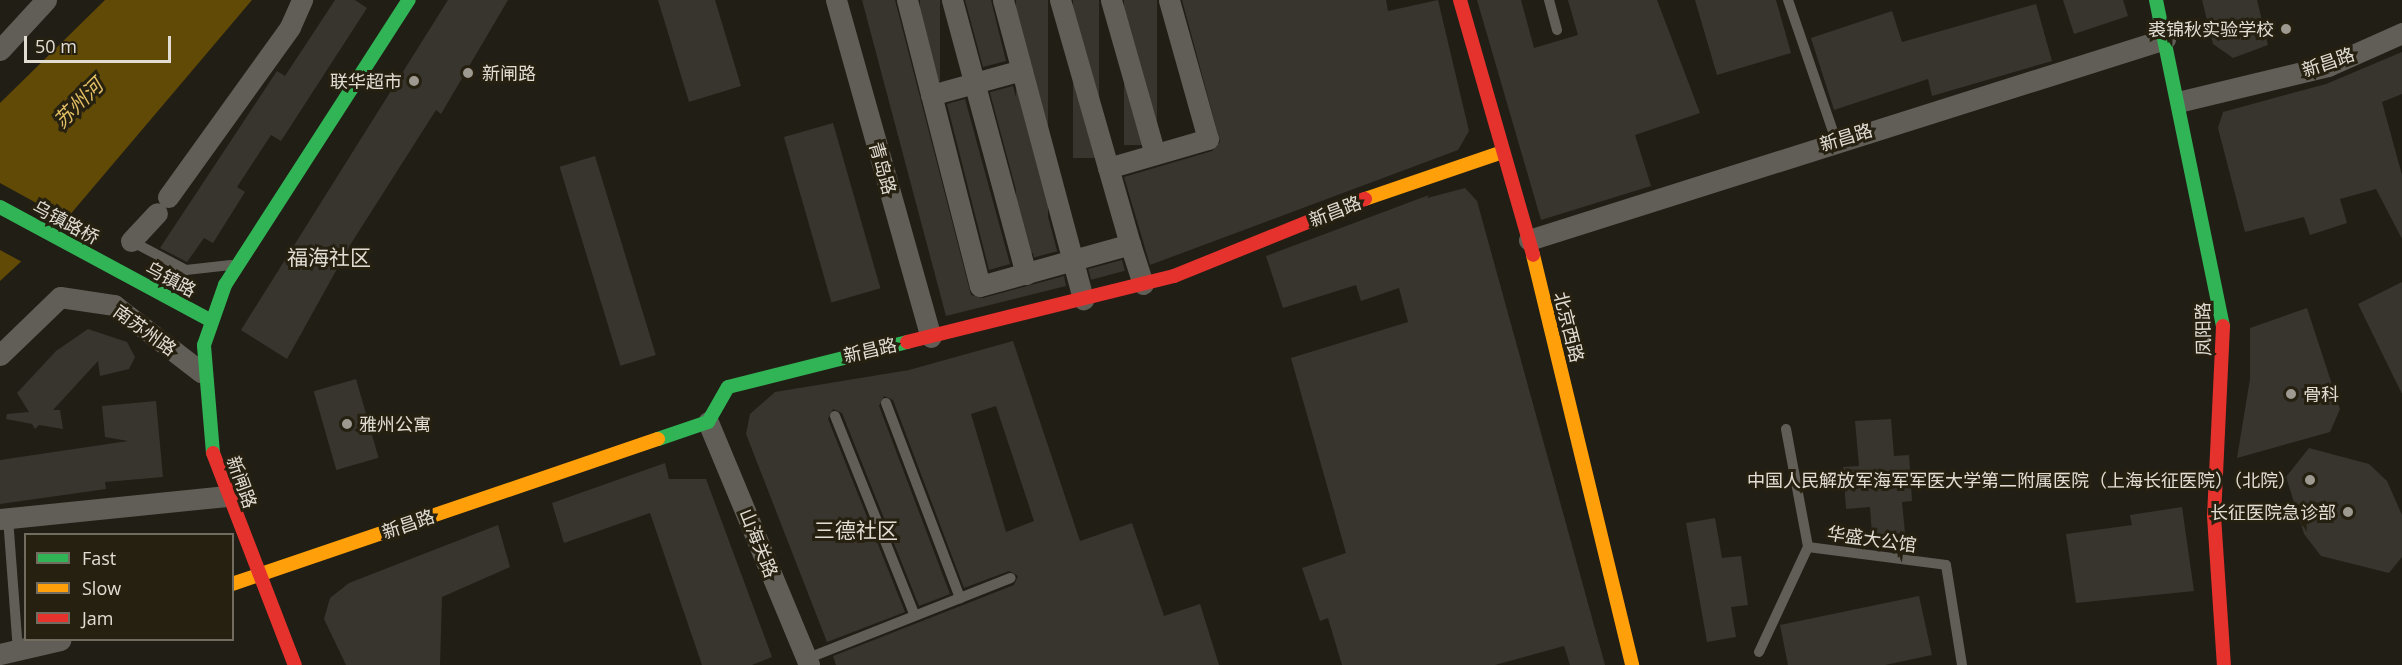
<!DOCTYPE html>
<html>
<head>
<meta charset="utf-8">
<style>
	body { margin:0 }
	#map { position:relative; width:2402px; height:665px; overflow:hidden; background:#211e16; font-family:"Open Sans","Noto Sans SC",sans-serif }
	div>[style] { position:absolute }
	.water>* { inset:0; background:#604a05 }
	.pier>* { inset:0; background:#211e16 }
	.building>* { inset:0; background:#38352e; transform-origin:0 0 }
	.lane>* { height:10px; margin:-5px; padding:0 5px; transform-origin:5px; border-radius:5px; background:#615e57 }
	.street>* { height:21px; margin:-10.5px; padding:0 10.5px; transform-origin:10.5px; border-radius:10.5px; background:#615e57 }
	.fast>* { height:14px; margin:-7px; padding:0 7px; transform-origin:7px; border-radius:7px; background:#30b455 }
	.slow>* { height:14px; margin:-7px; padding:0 7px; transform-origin:7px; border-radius:7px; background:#ff9f0a }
	.jam>* { height:14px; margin:-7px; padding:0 7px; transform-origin:7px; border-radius:7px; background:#e5322d }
	.dots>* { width:16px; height:16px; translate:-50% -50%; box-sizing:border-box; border:3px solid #262011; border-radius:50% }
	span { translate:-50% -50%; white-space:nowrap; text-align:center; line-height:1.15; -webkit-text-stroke:6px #262011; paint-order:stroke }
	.poi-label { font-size:18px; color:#e1ddd3 }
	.right { translate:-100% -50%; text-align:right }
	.left { translate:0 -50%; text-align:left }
	.street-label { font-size:18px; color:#e1ddd3 }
	.water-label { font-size:20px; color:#e3c064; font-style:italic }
	.quarter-label { font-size:21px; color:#e1ddd3 }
	.legend { position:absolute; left:24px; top:533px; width:210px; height:108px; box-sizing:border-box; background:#262011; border:2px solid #716c5f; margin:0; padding:8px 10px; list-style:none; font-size:18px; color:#e1ddd3 }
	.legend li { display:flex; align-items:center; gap:12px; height:30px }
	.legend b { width:30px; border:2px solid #716c5f }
	.scale { position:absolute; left:24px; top:36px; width:147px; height:27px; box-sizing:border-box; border:3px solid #e1ddd3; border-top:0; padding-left:8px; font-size:18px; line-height:21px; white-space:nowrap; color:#e1ddd3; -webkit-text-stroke:4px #262011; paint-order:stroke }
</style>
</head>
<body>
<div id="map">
	<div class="water">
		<div style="clip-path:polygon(105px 0,252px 0,63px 223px,0 281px,0 103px)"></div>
	</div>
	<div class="pier">
		<div style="clip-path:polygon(0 183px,69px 221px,24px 263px,0 250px)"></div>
	</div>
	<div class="building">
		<div style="clip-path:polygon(335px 0,355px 0,367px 8px,281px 141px,271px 135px,237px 187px,245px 192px,213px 243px,204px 238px,187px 262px,160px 248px,277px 71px,285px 76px)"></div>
		<div style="clip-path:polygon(448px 0,508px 0,441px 114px,436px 110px,352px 242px,287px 359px,241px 330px)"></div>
		<div style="clip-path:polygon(658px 0,715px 0,741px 86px,689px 102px)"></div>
		<div style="clip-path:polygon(862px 0,895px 0,971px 295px,983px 298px,1064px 276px,1066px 286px,946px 316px)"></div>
		<div style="left:920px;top:0;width:20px;height:81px"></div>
		<div style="clip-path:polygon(965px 0,991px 0,1006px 61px,983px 67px)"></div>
		<div style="left:1016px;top:0;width:32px;height:253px"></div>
		<div style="left:1073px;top:0;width:26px;height:158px"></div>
		<div style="left:1124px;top:0;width:33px;height:145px"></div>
		<div style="clip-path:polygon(1182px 0,1386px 0,1388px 11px,1438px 0,1469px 131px,1458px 150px,1150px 265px,1124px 177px,1212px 151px,1220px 142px)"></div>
		<div style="clip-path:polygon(1477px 0,1521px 0,1534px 48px,1578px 35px,1568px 0,1657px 0,1700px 113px,1635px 135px,1651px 186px,1541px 220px)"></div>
		<div style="clip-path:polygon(1695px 0,1776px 0,1791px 53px,1717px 75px)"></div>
		<div style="clip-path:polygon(2063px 0,2123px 0,2128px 16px,2074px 34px)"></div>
		<div style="clip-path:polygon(2202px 0,2257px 0,2268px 45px,2233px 58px,2213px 44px)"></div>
		<div style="clip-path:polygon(2036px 4px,2052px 61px,1932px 96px,1928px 79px,1834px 110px,1811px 38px,1892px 11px,1902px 42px)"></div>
		<div style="clip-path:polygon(2402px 52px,2402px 94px,2382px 102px,2402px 175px,2402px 239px,2376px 189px,2340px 199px,2347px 223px,2310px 235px,2304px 217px,2245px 232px,2218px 128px,2223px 112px,2326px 84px)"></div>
		<div style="left:1013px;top:86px;width:171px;height:24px;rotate:75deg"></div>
		<div style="clip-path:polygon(965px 99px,1010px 264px,989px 270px,947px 104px)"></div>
		<div style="left:833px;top:123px;width:172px;height:51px;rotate:74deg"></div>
		<div style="left:595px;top:156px;width:208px;height:37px;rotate:73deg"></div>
		<div style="clip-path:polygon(1465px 188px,1477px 201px,1605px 665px,1570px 665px,1564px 646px,1495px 665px,1342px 665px,1328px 618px,1320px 621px,1302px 568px,1346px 553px,1291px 358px,1408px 322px,1399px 288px,1361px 301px,1356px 285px,1283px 308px,1266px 256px,1429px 195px,1427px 198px)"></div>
		<div style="left:152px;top:260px;width:27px;height:9px;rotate:28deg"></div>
		<div style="left:1122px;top:260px;width:11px;height:35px;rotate:75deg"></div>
		<div style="clip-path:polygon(2402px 282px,2402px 394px,2358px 304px)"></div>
		<div style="clip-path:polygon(2307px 308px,2340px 409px,2330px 432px,2237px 458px,2250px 379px,2250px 328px)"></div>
		<div style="clip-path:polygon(88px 329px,127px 342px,135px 357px,129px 369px,100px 376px,98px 361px,53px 410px,60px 410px,63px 429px,39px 425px,35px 429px,32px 424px,6px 419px,7px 414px,29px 412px,17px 393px,56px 351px)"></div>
		<div style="clip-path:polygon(evenodd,1013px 341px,1080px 541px,1132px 523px,1164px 616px,1200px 604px,1219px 665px,836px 665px,833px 656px,1014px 585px,1018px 576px,1009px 571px,964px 588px,893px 400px,884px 396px,879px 406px,950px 594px,919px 606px,842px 413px,833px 409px,828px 419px,905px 612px,827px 642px,746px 434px,750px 414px,775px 392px,909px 370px,1013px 341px,996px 406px,1034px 521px,1006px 532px,971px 414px,996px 406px)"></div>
		<div style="left:356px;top:379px;width:82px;height:44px;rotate:74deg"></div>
		<div style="clip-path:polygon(156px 401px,163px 477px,105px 482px,106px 489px,0 504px,0 460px,128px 441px,105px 437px,102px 406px)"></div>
		<div style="clip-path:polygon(1891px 419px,1894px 456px,1909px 455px,1912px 501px,1902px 502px,1905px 533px,1872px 535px,1870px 507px,1846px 509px,1843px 467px,1859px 466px,1855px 421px)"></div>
		<div style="clip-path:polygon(2309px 448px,2369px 464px,2387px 481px,2402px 515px,2402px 557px,2389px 573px,2321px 556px,2304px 534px,2286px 477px)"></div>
		<div style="clip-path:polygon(665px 463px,669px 479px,706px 479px,772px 657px,752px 665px,702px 665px,650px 513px,564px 543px,552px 503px)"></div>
		<div style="clip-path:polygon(2182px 507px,2194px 591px,2076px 603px,2066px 534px,2132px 525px,2130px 515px)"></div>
		<div style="clip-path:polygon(1715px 518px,1722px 558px,1741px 556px,1748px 605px,1731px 607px,1736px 637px,1707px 642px,1686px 523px)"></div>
		<div style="clip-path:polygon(498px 525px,510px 567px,442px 597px,440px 665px,346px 665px,324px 619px,330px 598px,349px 583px)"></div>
		<div style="clip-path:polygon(1919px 596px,1932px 655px,1885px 665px,1788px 665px,1780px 625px)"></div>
	</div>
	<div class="lane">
		<div style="left:1549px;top:0;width:31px;rotate:75deg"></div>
		<div style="left:1788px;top:0;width:148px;rotate:71.1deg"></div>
		<div style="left:131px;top:241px;width:62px;rotate:27.8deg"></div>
		<div style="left:186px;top:270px;width:45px;rotate:-6.3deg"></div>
		<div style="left:886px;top:403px;width:209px;rotate:69.2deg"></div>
		<div style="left:835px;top:416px;width:215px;rotate:68.2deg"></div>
		<div style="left:1786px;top:429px;width:120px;rotate:79.4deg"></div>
		<div style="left:8px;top:518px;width:133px;rotate:85.7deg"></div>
		<div style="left:1759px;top:652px;width:116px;rotate:-65deg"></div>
		<div style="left:1808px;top:547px;width:139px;rotate:7.4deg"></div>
		<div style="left:1946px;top:565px;width:101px;rotate:80.9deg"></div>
		<div style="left:806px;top:659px;width:220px;rotate:-21.6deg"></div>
	</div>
	<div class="street">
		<div style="left:836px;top:0;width:350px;rotate:74.3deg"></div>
		<div style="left:907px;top:0;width:295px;rotate:75.7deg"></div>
		<div style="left:980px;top:286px;width:156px;rotate:-15.6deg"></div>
		<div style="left:1130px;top:244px;width:254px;rotate:-106deg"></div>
		<div style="left:952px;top:0;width:284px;rotate:74.9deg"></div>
		<div style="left:1003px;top:0;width:310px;rotate:75deg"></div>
		<div style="left:1111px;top:0;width:160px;rotate:74.1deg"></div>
		<div style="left:0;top:50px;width:68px;rotate:-47.4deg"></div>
		<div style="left:931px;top:95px;width:94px;rotate:-15.4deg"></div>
		<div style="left:2182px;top:101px;width:150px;rotate:-13.5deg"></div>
		<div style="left:2328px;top:66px;width:81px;rotate:-24deg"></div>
		<div style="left:1108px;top:168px;width:104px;rotate:-16.2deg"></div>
		<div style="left:1208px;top:139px;width:144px;rotate:-105.7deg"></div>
		<div style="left:168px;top:197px;width:209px;rotate:-54.3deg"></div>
		<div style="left:290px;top:27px;width:30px;rotate:-66deg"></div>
		<div style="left:1529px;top:240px;width:667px;rotate:-17.54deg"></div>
		<div style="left:131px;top:241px;width:38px;rotate:-47deg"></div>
		<div style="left:1130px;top:244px;width:42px;rotate:72deg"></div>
		<div style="left:0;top:355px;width:83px;rotate:-44deg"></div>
		<div style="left:60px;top:297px;width:55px;rotate:8.4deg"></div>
		<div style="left:114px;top:305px;width:110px;rotate:37.6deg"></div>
		<div style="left:708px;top:422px;width:263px;rotate:67.4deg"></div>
		<div style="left:0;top:519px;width:228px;rotate:-5.8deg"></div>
		<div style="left:0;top:654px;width:62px;rotate:-13.1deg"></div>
	</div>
	<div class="fast">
		<div style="left:2156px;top:0;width:333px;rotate:78.4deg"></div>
		<div style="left:0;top:207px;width:238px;rotate:28.3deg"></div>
		<div style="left:658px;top:439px;width:53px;rotate:-18.8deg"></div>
		<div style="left:708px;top:422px;width:40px;rotate:-60.3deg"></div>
		<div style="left:728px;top:387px;width:185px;rotate:-14.1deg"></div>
		<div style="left:213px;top:453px;width:108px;rotate:-94.8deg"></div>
		<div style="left:204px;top:345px;width:64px;rotate:-70.7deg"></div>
		<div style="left:225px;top:285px;width:339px;rotate:-57.2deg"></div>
	</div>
	<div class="slow">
		<div style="left:1365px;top:199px;width:145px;rotate:-18.9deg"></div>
		<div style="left:1533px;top:255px;width:422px;rotate:76.4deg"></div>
		<div style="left:232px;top:584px;width:450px;rotate:-18.8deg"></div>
	</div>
	<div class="jam">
		<div style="left:1460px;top:0;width:265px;rotate:74deg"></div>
		<div style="left:2223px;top:326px;width:190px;rotate:92.7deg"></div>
		<div style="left:2214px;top:516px;width:149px;rotate:86.2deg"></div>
		<div style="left:907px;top:342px;width:275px;rotate:-13.9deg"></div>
		<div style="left:1174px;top:276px;width:206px;rotate:-22deg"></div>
		<div style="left:213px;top:453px;width:227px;rotate:68.9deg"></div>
	</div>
	<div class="dots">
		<div style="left:2286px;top:29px;background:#9e9a91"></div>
		<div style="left:468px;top:73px;background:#9e9a91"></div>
		<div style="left:414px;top:81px;background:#9e9a91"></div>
		<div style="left:2291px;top:394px;background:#9e9a91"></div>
		<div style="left:347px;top:424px;background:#9e9a91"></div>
		<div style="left:2310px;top:480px;background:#9e9a91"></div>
		<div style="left:2348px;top:512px;background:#9e9a91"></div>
	</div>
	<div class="poi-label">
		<span class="right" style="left:2274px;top:29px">裘锦秋实验学校</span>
		<span class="left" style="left:482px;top:73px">新闸路</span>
		<span class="right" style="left:402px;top:81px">联华超市</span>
		<span class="left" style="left:2303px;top:394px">骨科</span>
		<span class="left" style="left:359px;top:424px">雅州公寓</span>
		<span class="right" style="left:2296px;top:480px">中国人民解放军海军军医大学第二附属医院（上海长征医院）（北院）</span>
		<span class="right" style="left:2336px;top:512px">长征医院急诊部</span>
	</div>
	<div class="street-label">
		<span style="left:2328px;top:62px;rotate:-19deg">新昌路</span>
		<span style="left:1846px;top:137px;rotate:-17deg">新昌路</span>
		<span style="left:883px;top:168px;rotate:74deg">青岛路</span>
		<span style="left:1335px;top:211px;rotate:-21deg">新昌路</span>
		<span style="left:66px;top:222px;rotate:28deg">乌镇路桥</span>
		<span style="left:171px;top:279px;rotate:28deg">乌镇路</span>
		<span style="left:1569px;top:327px;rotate:76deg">北京西路</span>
		<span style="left:2203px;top:329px;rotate:-91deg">凤阳路</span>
		<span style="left:145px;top:330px;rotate:36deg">南苏州路</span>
		<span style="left:870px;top:350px;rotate:-13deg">新昌路</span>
		<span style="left:242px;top:482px;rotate:70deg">新闸路</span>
		<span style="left:408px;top:524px;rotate:-19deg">新昌路</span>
		<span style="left:1872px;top:539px;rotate:8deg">华盛大公馆</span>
		<span style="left:759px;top:543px;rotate:68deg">山海关路</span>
	</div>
	<div class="water-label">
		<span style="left:78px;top:103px;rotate:-45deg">苏州河</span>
	</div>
	<div class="quarter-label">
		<span style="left:329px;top:257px">福海社区</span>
		<span style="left:856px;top:530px">三德社区</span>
	</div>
	<ul class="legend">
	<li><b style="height:8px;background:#30b455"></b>Fast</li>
	<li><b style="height:8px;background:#ff9f0a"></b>Slow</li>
	<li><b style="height:8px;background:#e5322d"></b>Jam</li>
	</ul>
	<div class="scale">50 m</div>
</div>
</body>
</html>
